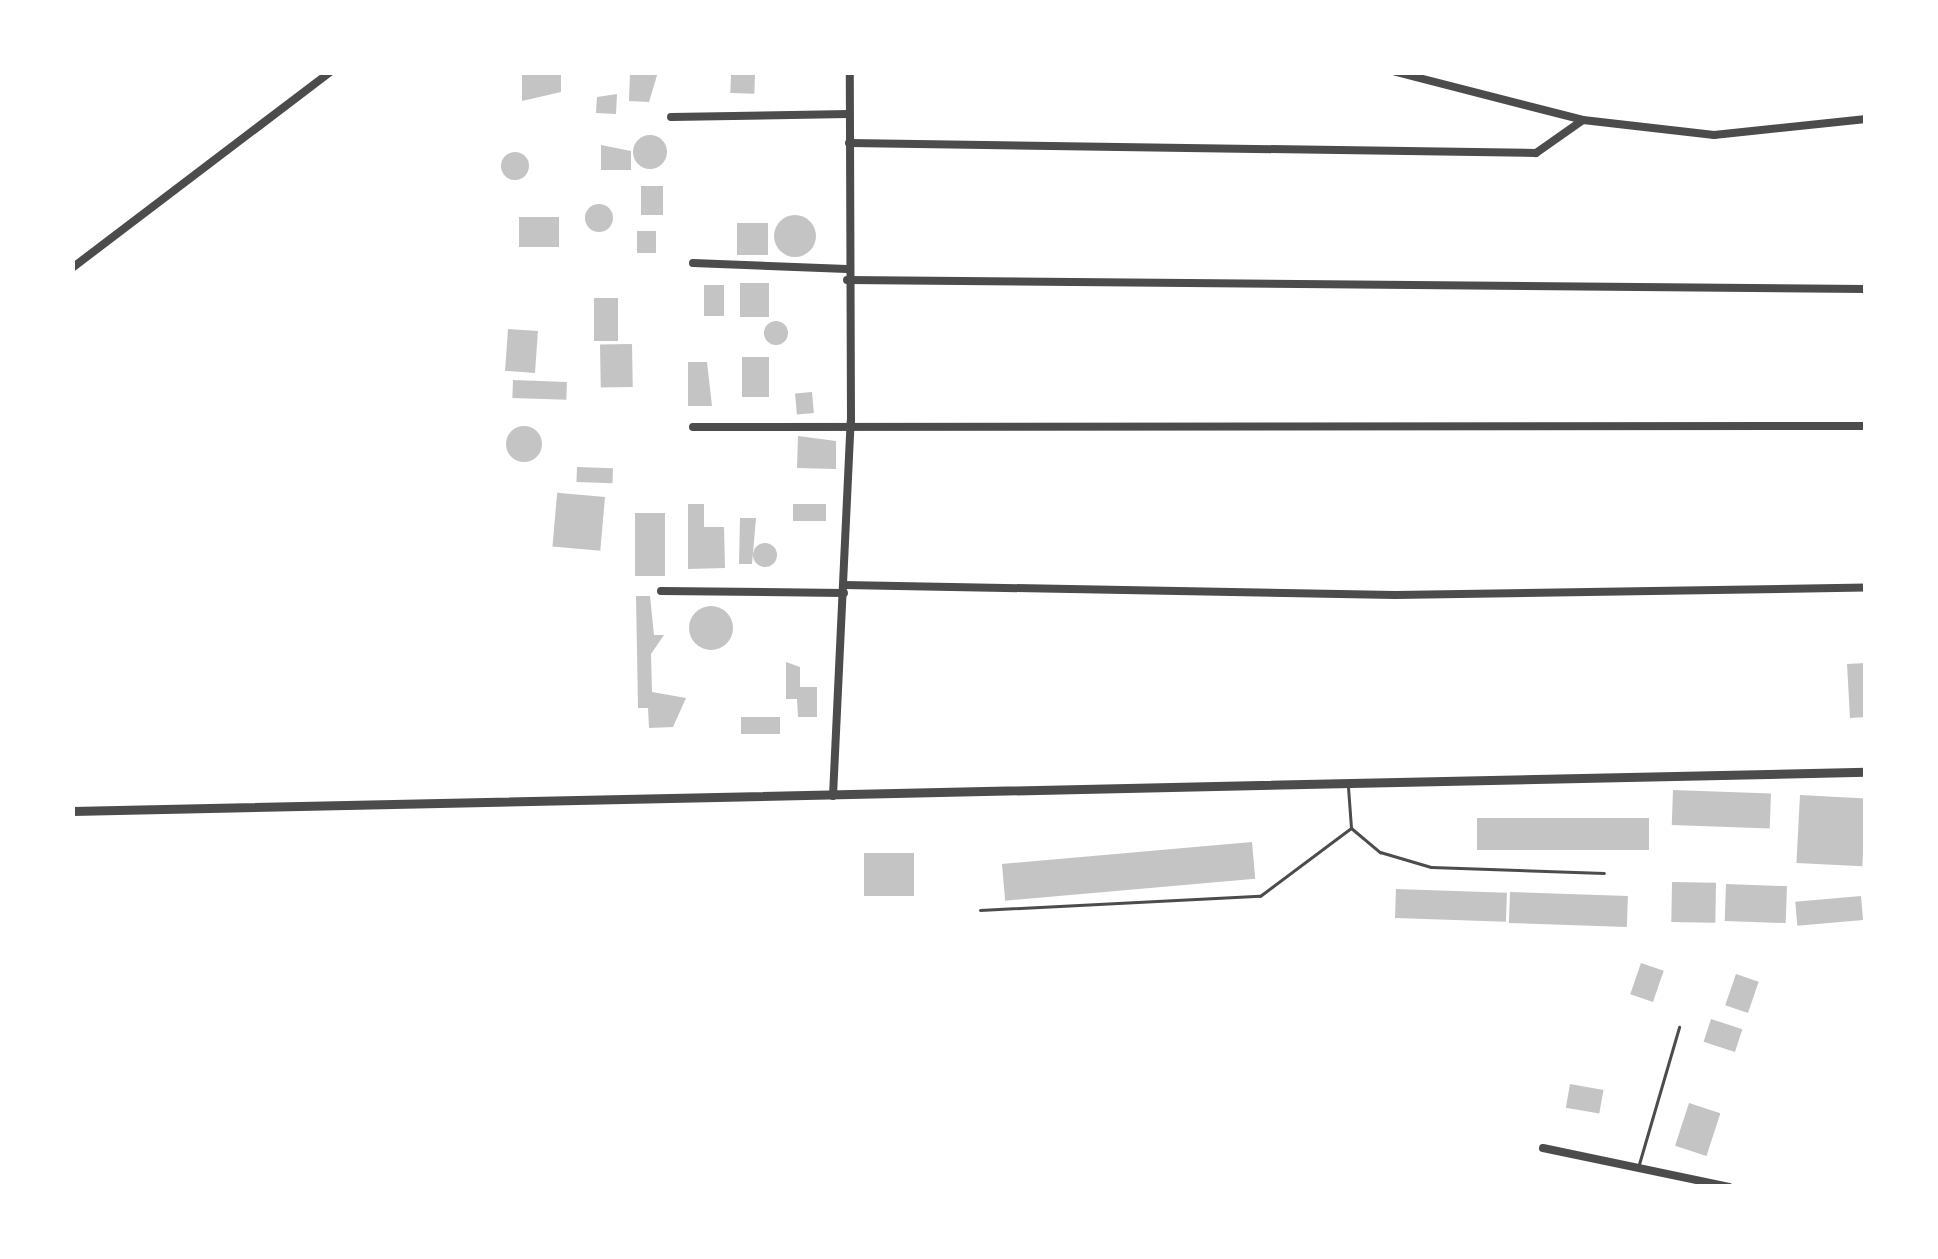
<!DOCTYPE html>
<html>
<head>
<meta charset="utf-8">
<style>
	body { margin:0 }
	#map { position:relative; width:1938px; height:1259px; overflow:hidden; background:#fff; font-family:Raleway,sans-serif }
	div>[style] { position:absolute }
	.building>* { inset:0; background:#c4c4c4; transform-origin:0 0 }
	.round { border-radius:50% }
	.service>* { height:3px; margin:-1.5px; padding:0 1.5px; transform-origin:1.5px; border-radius:1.5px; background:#4c4c4c }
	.minor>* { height:8px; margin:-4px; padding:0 4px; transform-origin:4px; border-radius:4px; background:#4c4c4c }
	.tertiary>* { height:9px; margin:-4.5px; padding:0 4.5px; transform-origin:4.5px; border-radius:4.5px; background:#4c4c4c }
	span { translate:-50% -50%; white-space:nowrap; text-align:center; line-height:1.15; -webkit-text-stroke:12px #fff; paint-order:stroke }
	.frame { position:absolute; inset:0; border:75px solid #fff; pointer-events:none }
</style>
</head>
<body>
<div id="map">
	<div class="building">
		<div style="clip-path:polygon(522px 72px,561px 72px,561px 92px,522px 101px)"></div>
		<div style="clip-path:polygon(630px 72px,658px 72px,649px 102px,629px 101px)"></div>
		<div style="left:731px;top:74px;width:24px;height:19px;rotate:2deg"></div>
		<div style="clip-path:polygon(617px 94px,616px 114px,596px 113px,597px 97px)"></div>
		<div class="round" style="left:633px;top:135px;width:34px;height:34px"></div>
		<div style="clip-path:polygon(601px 145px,631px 151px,631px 170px,601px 170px)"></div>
		<div class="round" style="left:501px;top:152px;width:28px;height:28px"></div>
		<div style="left:641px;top:186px;width:22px;height:29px"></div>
		<div class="round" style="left:585px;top:204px;width:28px;height:28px"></div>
		<div class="round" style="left:774px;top:215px;width:42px;height:42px"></div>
		<div style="left:519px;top:217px;width:40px;height:30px"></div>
		<div style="left:737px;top:223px;width:31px;height:32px"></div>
		<div style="left:656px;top:231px;width:22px;height:19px;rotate:90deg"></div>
		<div style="left:769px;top:283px;width:34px;height:29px;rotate:90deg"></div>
		<div style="left:704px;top:285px;width:20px;height:31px"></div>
		<div style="left:594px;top:298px;width:24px;height:43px"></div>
		<div class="round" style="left:764px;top:321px;width:24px;height:24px"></div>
		<div style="left:508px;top:329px;width:30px;height:42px;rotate:4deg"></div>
		<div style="left:632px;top:344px;width:43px;height:32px;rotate:89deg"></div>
		<div style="left:742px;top:357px;width:27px;height:40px"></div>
		<div style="clip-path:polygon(688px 362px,707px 362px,712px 406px,688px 406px)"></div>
		<div style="left:513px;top:380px;width:54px;height:18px;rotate:2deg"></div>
		<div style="left:812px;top:392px;width:21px;height:17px;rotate:85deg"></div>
		<div class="round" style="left:506px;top:426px;width:36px;height:36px"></div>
		<div style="clip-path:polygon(798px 436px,836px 441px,836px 469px,797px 468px)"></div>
		<div style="left:577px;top:467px;width:36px;height:15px;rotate:2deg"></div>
		<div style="left:605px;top:497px;width:54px;height:48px;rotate:95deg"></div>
		<div style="clip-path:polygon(688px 504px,704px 504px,704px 527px,724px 527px,725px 568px,688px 569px)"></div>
		<div style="left:793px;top:504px;width:33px;height:17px"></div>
		<div style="left:635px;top:513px;width:30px;height:63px"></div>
		<div style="clip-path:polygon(740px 518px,756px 518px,752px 564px,739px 564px)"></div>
		<div class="round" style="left:753px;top:543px;width:24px;height:24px"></div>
		<div style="clip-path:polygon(636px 596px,650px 596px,654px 635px,664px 635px,651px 654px,652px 692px,686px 698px,673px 727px,649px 728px,648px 708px,638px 708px)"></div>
		<div class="round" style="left:689px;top:606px;width:44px;height:44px"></div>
		<div style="clip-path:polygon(786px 662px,800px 667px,800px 687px,817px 687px,817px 717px,798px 717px,797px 699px,786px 699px)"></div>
		<div style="clip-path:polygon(1866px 663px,1866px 717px,1850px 718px,1847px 664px)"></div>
		<div style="left:780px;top:717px;width:17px;height:39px;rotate:90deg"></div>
		<div style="left:1673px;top:790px;width:98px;height:35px;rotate:2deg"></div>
		<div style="left:1800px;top:795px;width:66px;height:68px;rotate:3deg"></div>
		<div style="left:1477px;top:818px;width:172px;height:32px"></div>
		<div style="left:1252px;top:842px;width:37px;height:251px;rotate:85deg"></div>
		<div style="left:914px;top:853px;width:43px;height:50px;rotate:90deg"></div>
		<div style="left:1672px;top:882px;width:44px;height:40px;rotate:1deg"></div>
		<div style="left:1726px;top:884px;width:61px;height:37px;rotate:2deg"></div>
		<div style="left:1396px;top:889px;width:111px;height:29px;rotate:2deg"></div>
		<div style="left:1510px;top:892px;width:118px;height:31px;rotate:2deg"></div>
		<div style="left:1861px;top:896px;width:24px;height:66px;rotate:85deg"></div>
		<div style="left:1641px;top:963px;width:24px;height:33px;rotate:19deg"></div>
		<div style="left:1736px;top:974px;width:24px;height:33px;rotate:19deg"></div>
		<div style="left:1711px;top:1019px;width:33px;height:24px;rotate:18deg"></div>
		<div style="left:1570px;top:1084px;width:34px;height:24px;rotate:10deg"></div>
		<div style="left:1689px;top:1103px;width:33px;height:45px;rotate:18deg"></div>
	</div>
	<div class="service">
		<div style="left:1348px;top:787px;width:41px;rotate:85.8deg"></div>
		<div style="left:1351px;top:828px;width:38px;rotate:40deg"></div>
		<div style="left:1380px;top:852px;width:53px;rotate:16.4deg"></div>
		<div style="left:1431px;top:867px;width:173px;rotate:2deg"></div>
		<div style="left:980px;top:910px;width:280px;rotate:-2.9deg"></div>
		<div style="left:1260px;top:896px;width:114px;rotate:-36.8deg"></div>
		<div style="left:1639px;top:1164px;width:143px;rotate:-73.7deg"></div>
	</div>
	<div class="minor">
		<div style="left:1396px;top:72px;width:193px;rotate:14.4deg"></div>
		<div style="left:1583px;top:120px;width:132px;rotate:6.5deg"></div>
		<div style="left:1714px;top:135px;width:153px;rotate:-6deg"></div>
		<div style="left:671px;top:117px;width:178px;rotate:-1deg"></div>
		<div style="left:849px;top:143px;width:687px;rotate:0.83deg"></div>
		<div style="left:1536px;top:153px;width:57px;rotate:-35.1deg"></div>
		<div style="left:693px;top:263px;width:154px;rotate:2.2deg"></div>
		<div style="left:72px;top:268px;width:324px;rotate:-37.2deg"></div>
		<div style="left:847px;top:280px;width:1019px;rotate:0.51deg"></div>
		<div style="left:693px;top:427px;width:1173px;rotate:-0.05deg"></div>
		<div style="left:844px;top:585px;width:551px;rotate:1.04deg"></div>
		<div style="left:1395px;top:595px;width:471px;rotate:-0.9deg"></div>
		<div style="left:661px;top:591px;width:183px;rotate:0.6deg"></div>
		<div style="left:833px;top:796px;width:375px;rotate:-87.3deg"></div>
		<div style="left:851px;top:421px;width:349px;rotate:-90.2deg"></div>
		<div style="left:1543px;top:1148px;width:190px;rotate:11.8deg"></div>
	</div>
	<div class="tertiary">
		<div style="left:72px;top:811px;width:1794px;rotate:-1.25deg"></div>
	</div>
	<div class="frame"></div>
</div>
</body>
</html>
